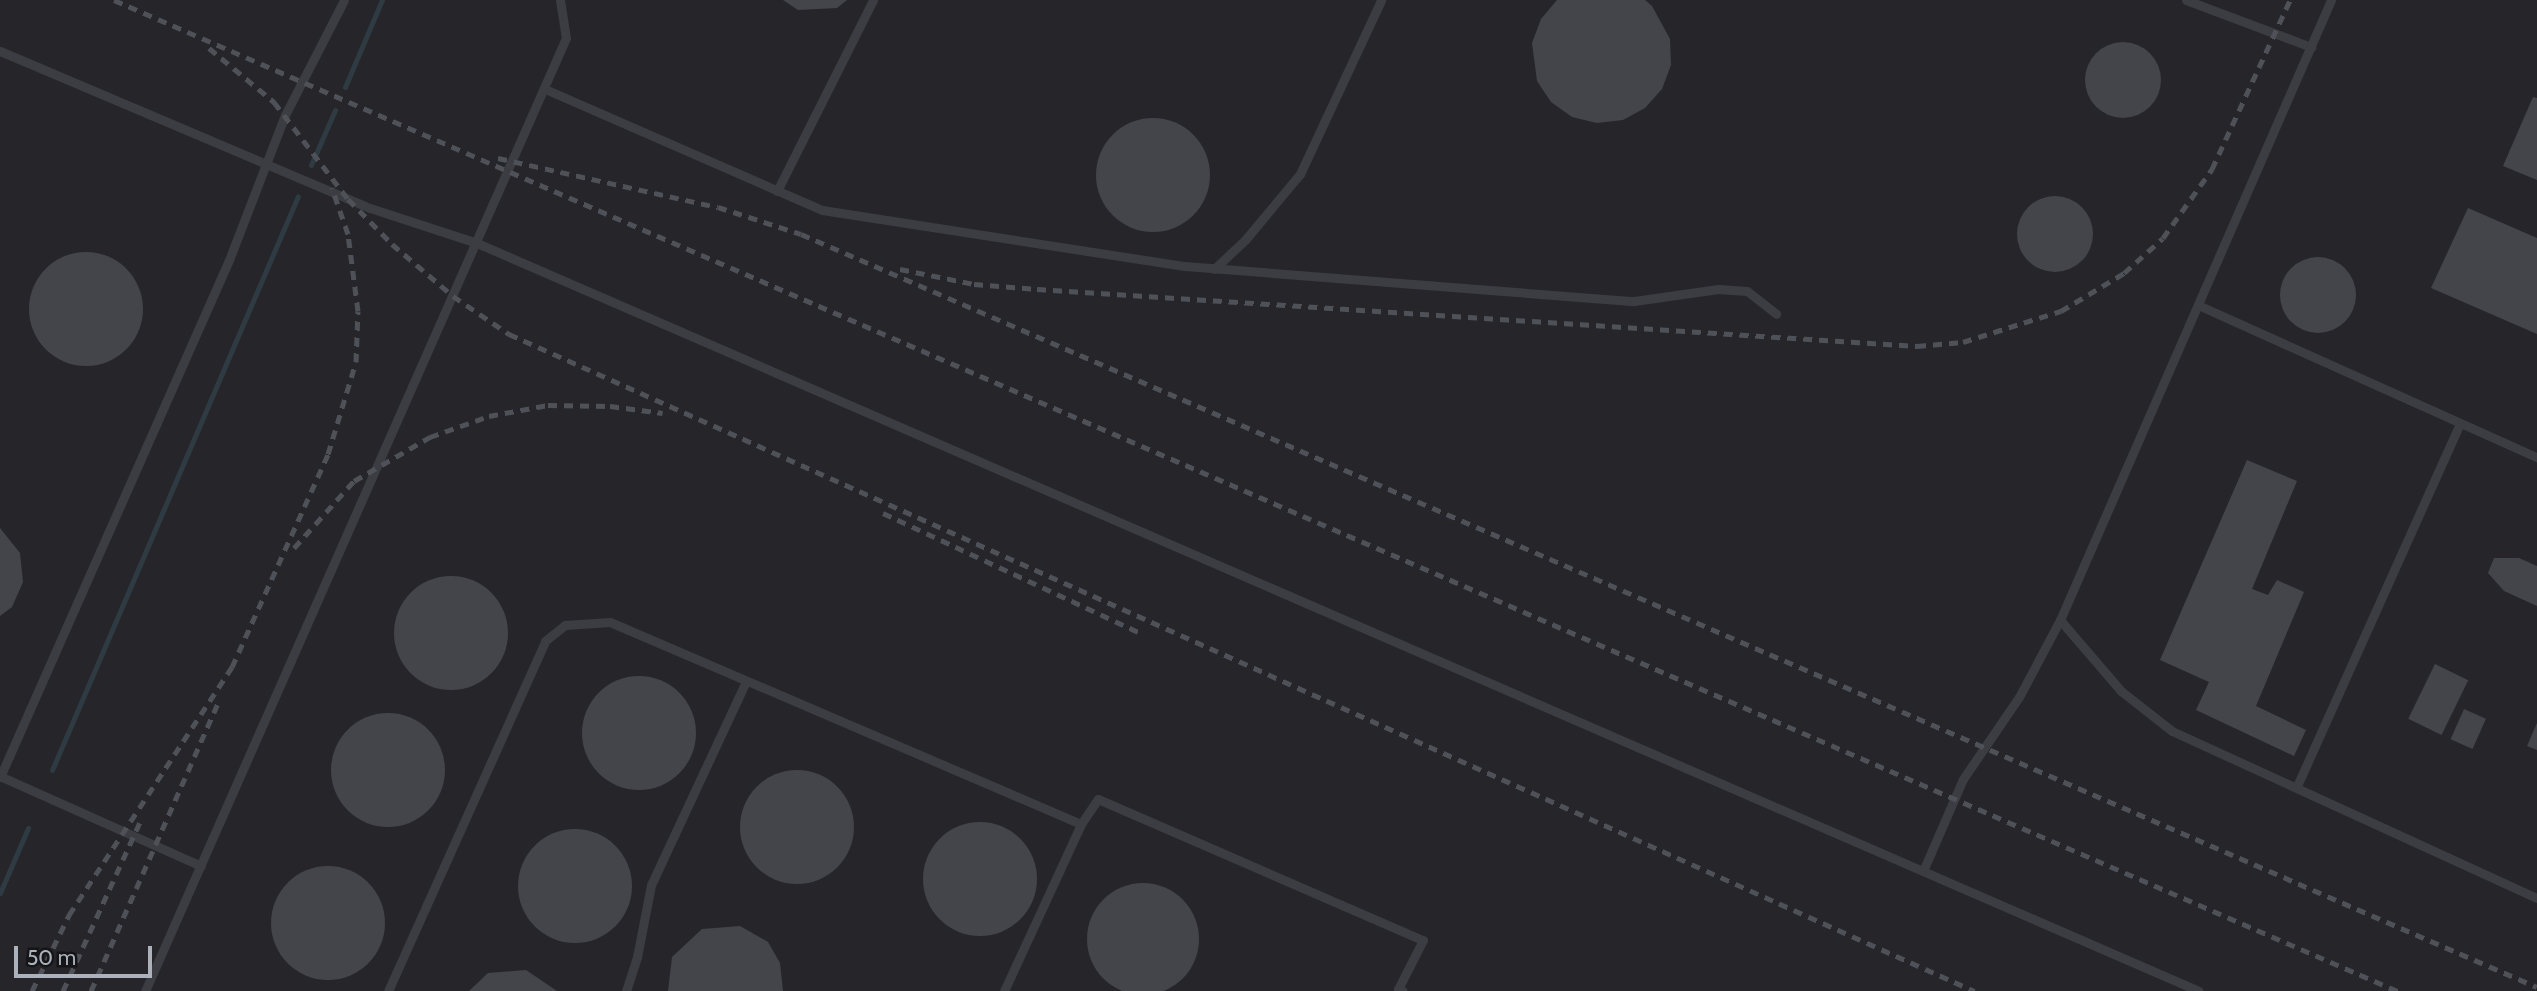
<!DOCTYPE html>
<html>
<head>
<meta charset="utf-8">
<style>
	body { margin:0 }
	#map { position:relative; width:2537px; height:991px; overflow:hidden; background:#1a1a1d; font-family:Cabin,sans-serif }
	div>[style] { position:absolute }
	.built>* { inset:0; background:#26262a; transform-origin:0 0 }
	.stream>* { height:5px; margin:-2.5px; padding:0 2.5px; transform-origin:2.5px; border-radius:2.5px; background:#2f3b42 }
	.building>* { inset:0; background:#44454a; transform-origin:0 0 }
	.round { border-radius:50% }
	.lane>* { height:9px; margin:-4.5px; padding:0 4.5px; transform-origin:4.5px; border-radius:4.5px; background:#3b3d42 }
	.rail>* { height:5px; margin-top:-2.5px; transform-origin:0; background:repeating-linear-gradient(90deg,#4e5157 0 9px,transparent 0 16px) }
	span { translate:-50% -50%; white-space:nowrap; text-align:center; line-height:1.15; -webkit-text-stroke:7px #151518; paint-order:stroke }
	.scale { position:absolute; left:14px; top:946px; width:138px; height:32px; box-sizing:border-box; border:4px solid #acb2bc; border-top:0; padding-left:9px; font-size:21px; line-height:24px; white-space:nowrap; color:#acb2bc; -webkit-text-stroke:5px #151518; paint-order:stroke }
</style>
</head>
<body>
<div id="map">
	<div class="built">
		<div style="left:0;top:0;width:2537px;height:991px"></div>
	</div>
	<div class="stream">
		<div style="left:345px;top:87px;width:95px;rotate:-67deg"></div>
		<div style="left:311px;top:165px;width:60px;rotate:-66.4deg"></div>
		<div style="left:52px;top:770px;width:624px;rotate:-66.8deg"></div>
		<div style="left:0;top:893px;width:71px;rotate:-66.7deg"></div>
	</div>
	<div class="building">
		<div style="clip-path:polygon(783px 0,847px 0,837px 8px,798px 10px)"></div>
		<div style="clip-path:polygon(1557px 0,1645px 0,1652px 6px,1670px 39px,1671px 65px,1662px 89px,1645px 108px,1623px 120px,1597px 123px,1572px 117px,1551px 102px,1537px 81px,1532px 43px,1541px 19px)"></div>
		<div class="round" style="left:2085px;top:42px;width:76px;height:76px"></div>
		<div style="clip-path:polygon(2533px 97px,2537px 98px,2537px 180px,2503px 166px)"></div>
		<div class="round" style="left:1096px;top:118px;width:114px;height:114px"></div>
		<div class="round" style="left:2017px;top:196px;width:76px;height:76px"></div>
		<div style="clip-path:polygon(2468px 208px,2537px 238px,2537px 334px,2431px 288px)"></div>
		<div class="round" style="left:29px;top:252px;width:114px;height:114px"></div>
		<div class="round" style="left:2280px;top:257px;width:76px;height:76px"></div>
		<div style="clip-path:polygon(2247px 460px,2297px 481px,2252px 589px,2268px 595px,2277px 580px,2304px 592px,2256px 706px,2306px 730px,2294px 756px,2196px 710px,2209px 682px,2160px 660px)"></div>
		<div style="clip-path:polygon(0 528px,20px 553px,23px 582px,12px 607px,0 616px)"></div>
		<div style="clip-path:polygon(2494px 558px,2519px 558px,2537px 566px,2537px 606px,2504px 591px,2488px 573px)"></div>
		<div class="round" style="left:394px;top:576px;width:114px;height:114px"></div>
		<div style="left:2435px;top:664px;width:37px;height:61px;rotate:26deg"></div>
		<div class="round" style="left:582px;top:676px;width:114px;height:114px"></div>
		<div style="left:2464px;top:709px;width:24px;height:33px;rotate:24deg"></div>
		<div class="round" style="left:331px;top:713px;width:114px;height:114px"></div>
		<div style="clip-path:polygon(2537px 723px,2537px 750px,2527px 746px)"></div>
		<div class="round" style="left:740px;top:770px;width:114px;height:114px"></div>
		<div class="round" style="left:923px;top:822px;width:114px;height:114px"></div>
		<div class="round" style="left:518px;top:829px;width:114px;height:114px"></div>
		<div class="round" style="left:271px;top:866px;width:114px;height:114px"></div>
		<div class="round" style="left:1087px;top:883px;width:112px;height:112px"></div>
		<div style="clip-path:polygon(740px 926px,768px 942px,780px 963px,783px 991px,668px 991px,672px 957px,702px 929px)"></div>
		<div style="clip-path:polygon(526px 970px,557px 991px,469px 991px,488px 973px)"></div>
	</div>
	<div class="lane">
		<div style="left:2186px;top:0;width:134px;rotate:20.6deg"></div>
		<div style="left:0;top:51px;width:402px;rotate:23deg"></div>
		<div style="left:370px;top:208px;width:113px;rotate:18.1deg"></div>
		<div style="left:477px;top:243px;width:1877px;rotate:23.48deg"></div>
		<div style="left:545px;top:89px;width:302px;rotate:23.6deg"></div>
		<div style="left:822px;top:210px;width:367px;rotate:8.8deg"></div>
		<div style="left:1185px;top:266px;width:450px;rotate:4.5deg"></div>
		<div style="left:1634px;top:301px;width:85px;rotate:-8.1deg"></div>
		<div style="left:1718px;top:289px;width:29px;rotate:4deg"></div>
		<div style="left:1747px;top:291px;width:37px;rotate:38deg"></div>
		<div style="left:777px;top:191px;width:214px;rotate:-63.3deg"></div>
		<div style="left:1214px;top:269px;width:42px;rotate:-43.1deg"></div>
		<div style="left:1245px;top:240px;width:86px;rotate:-50.2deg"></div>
		<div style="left:1300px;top:174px;width:192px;rotate:-65deg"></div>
		<div style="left:2198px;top:305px;width:372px;rotate:24.2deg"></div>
		<div style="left:2060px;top:620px;width:94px;rotate:49.3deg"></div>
		<div style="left:2121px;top:691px;width:65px;rotate:38.1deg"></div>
		<div style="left:2172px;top:731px;width:401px;rotate:24.6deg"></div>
		<div style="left:0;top:776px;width:220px;rotate:24.1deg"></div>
		<div style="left:0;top:777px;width:565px;rotate:-66.11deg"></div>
		<div style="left:229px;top:260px;width:155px;rotate:-68.9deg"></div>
		<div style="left:285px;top:115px;width:129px;rotate:-62.8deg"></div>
		<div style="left:2297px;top:786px;width:397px;rotate:-65.8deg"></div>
		<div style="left:1923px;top:871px;width:100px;rotate:-66.5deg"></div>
		<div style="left:1963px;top:779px;width:99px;rotate:-55.7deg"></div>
		<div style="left:2019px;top:697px;width:87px;rotate:-62deg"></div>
		<div style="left:2060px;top:620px;width:677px;rotate:-66.39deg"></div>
		<div style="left:145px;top:991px;width:1042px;rotate:-66.17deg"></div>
		<div style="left:566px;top:38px;width:38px;rotate:-99deg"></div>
		<div style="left:388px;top:991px;width:384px;rotate:-65.8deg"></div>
		<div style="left:545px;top:641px;width:26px;rotate:-39deg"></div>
		<div style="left:565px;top:625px;width:45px;rotate:-3.8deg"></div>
		<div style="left:610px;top:622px;width:512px;rotate:23.21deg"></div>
		<div style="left:1081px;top:824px;width:30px;rotate:-56deg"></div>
		<div style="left:1098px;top:799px;width:354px;rotate:23.5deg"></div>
		<div style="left:1423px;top:940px;width:55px;rotate:117deg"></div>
		<div style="left:1398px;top:989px;width:5px;rotate:22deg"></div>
		<div style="left:626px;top:991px;width:36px;rotate:-72deg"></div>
		<div style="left:637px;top:957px;width:73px;rotate:-79deg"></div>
		<div style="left:651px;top:885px;width:225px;rotate:-65deg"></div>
		<div style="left:1004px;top:991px;width:184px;rotate:-65.2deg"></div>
	</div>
	<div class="rail">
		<div style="left:114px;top:0;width:2490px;rotate:23.46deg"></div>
		<div style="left:209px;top:48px;width:85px;rotate:39.7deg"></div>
		<div style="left:274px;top:102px;width:122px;rotate:52.7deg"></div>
		<div style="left:348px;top:199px;width:63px;rotate:45.6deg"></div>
		<div style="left:392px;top:244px;width:80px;rotate:40.4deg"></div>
		<div style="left:453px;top:296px;width:68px;rotate:34.2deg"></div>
		<div style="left:509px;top:334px;width:1606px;rotate:24.15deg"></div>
		<div style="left:498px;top:158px;width:225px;rotate:12.6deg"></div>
		<div style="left:718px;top:207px;width:87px;rotate:18deg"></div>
		<div style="left:801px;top:234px;width:1892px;rotate:23.45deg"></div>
		<div style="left:900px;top:269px;width:76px;rotate:11.5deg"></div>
		<div style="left:974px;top:284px;width:63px;rotate:4.5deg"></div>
		<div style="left:1037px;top:289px;width:882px;rotate:3.71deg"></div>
		<div style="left:1917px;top:346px;width:46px;rotate:-5deg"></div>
		<div style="left:1963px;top:342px;width:103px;rotate:-17.6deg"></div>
		<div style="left:2061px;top:311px;width:74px;rotate:-31.1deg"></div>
		<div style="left:2124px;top:273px;width:52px;rotate:-41.9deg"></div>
		<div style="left:2163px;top:238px;width:85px;rotate:-54.6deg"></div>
		<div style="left:2212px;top:169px;width:186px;rotate:-65.2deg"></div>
		<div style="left:883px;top:513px;width:287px;rotate:25deg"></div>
		<div style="left:294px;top:548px;width:90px;rotate:-48.2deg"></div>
		<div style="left:354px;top:481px;width:88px;rotate:-30.1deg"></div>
		<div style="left:430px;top:437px;width:63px;rotate:-19.6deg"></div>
		<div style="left:489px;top:416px;width:60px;rotate:-10.6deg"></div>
		<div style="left:548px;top:405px;width:62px;rotate:0.9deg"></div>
		<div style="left:610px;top:406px;width:53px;rotate:7.5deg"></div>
		<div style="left:32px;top:991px;width:85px;rotate:-64deg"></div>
		<div style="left:69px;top:915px;width:297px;rotate:-56.7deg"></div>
		<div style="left:232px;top:667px;width:234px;rotate:-65.7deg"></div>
		<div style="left:328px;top:454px;width:96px;rotate:-73.1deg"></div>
		<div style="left:356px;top:362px;width:51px;rotate:-87.8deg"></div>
		<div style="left:358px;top:311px;width:78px;rotate:-97.4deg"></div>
		<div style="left:348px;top:234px;width:49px;rotate:-109.2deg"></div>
		<div style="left:63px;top:991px;width:186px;rotate:-65.5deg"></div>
		<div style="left:91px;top:991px;width:315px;rotate:-66.2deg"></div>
	</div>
	<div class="scale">50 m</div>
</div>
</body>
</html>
